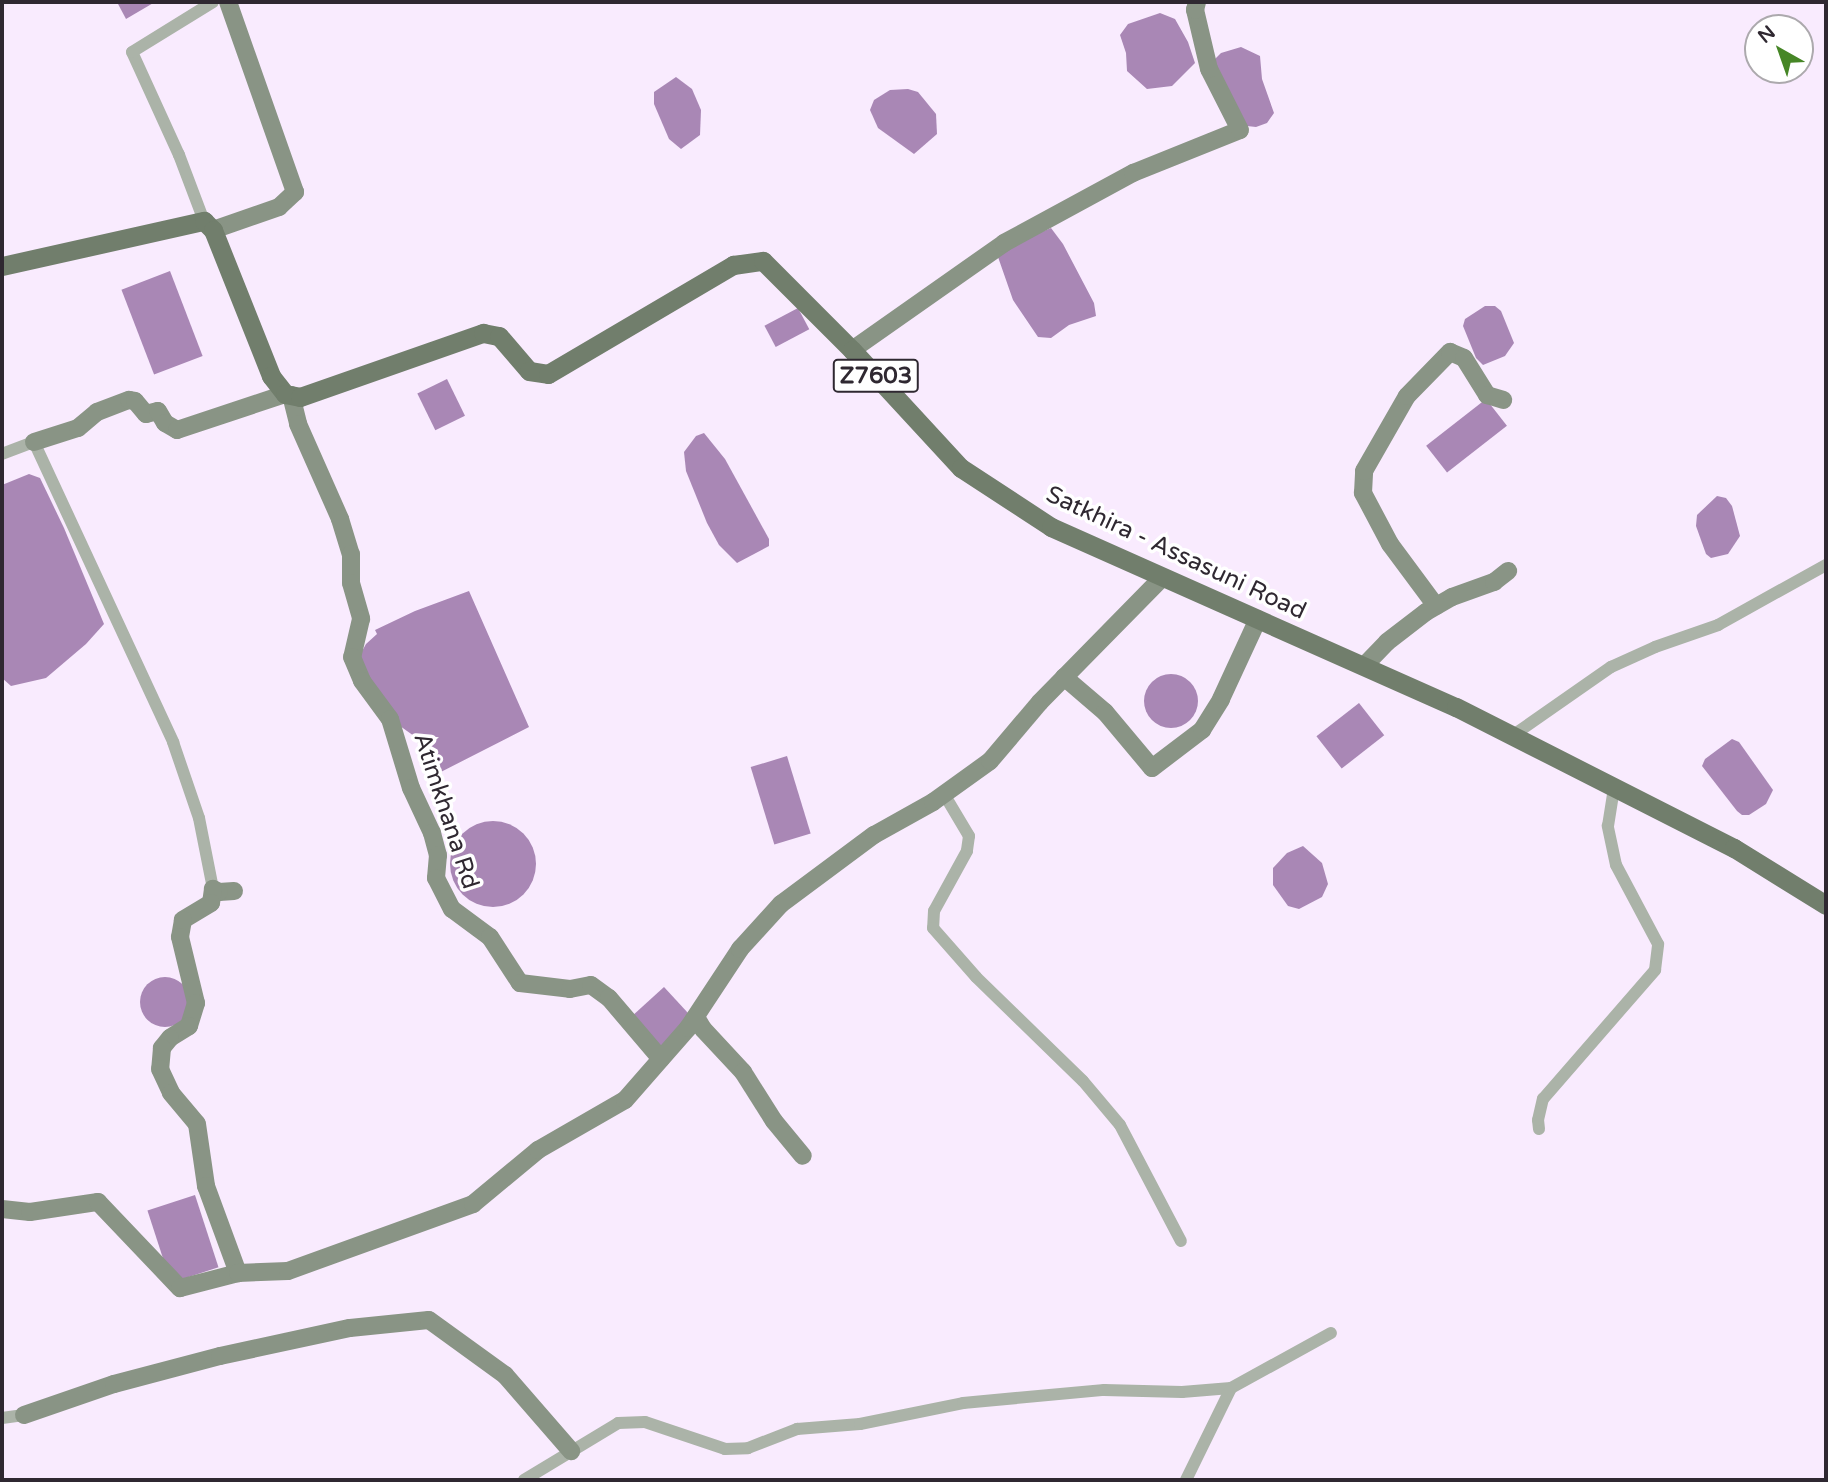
<!DOCTYPE html>
<html>
<head>
<meta charset="utf-8">
<style>
	body { margin:0 }
	#map { position:relative; width:1828px; height:1482px; overflow:hidden; background:#f9ebfe; font-family:"Varela Round",sans-serif }
	div>[style] { position:absolute }
	.water>* { inset:0; background:#a987b5; transform-origin:0 0 }
	.round { border-radius:50% }
	.street>* { height:12px; margin:-6px; padding:0 6px; transform-origin:6px; border-radius:6px; background:#abb3a8 }
	.secondary>* { height:18px; margin:-9px; padding:0 9px; transform-origin:9px; border-radius:9px; background:#899485 }
	.primary>* { height:19px; margin:-9.5px; padding:0 9.5px; transform-origin:9.5px; border-radius:9.5px; background:#717e6c }
	span { translate:-50% -50%; white-space:nowrap; text-align:center; line-height:1.15; -webkit-text-stroke:7px #fff; paint-order:stroke }
	.shield-label span { padding:2px 5px; background:#fff; border:2px solid; border-radius:5px; -webkit-text-stroke-width:0 }
	.shield-label { font-size:23px; color:#2f2831; font-weight:700 }
	.street-label { font-size:24px; color:#2f2831 }
	.frame { position:absolute; inset:0; border:4px solid #2f2831; pointer-events:none }
	.north { position:absolute; left:1744px; top:14px; width:70px; height:70px; box-sizing:border-box; background:#fff; border:2px solid #aca9ad; border-radius:50%; rotate:320deg; font-size:19px; font-weight:700; line-height:28px; text-align:center; color:#2f2831 }
	.north::after { content:''; display:block; margin:auto; width:24px; height:32px; background:#468626; clip-path:polygon(50% 0,100% 100%,50% 72%,0 100%) }
</style>
</head>
<body>
<div id="map">
	<div class="water">
		<div style="clip-path:polygon(117px 2px,155px 2px,126px 19px)"></div>
		<div style="clip-path:polygon(1160px 13px,1175px 19px,1188px 42px,1195px 63px,1172px 86px,1147px 89px,1127px 71px,1126px 53px,1120px 35px,1128px 24px)"></div>
		<div style="clip-path:polygon(1241px 47px,1260px 56px,1262px 79px,1274px 113px,1267px 123px,1256px 127px,1247px 126px,1213px 61px,1221px 53px)"></div>
		<div style="clip-path:polygon(676px 77px,692px 89px,701px 110px,700px 135px,681px 149px,669px 139px,654px 104px,654px 92px)"></div>
		<div style="clip-path:polygon(908px 89px,918px 92px,936px 114px,937px 134px,914px 154px,878px 128px,870px 110px,874px 100px,890px 90px)"></div>
		<div style="clip-path:polygon(1051px 228px,1063px 244px,1094px 303px,1096px 316px,1069px 325px,1051px 338px,1038px 337px,1013px 300px,998px 257px,1017px 242px)"></div>
		<div style="left:170px;top:271px;width:91px;height:52px;rotate:69deg"></div>
		<div style="clip-path:polygon(1485px 306px,1495px 306px,1501px 311px,1514px 343px,1505px 356px,1483px 365px,1476px 358px,1463px 326px,1465px 319px)"></div>
		<div style="left:798px;top:308px;width:24px;height:38px;rotate:62deg"></div>
		<div style="left:447px;top:379px;width:41px;height:33px;rotate:64deg"></div>
		<div style="left:1486px;top:399px;width:34px;height:76px;rotate:52deg"></div>
		<div style="clip-path:polygon(704px 433px,725px 459px,769px 539px,769px 546px,737px 563px,719px 545px,707px 523px,686px 471px,684px 452px,696px 436px)"></div>
		<div style="clip-path:polygon(29px 474px,40px 478px,64px 528px,104px 624px,86px 644px,46px 678px,11px 686px,2px 678px,2px 485px)"></div>
		<div style="clip-path:polygon(1717px 496px,1726px 498px,1732px 506px,1740px 536px,1728px 554px,1711px 558px,1706px 554px,1696px 526px,1697px 515px)"></div>
		<div style="clip-path:polygon(469px 591px,529px 727px,433px 776px,414px 736px,400px 726px,361px 664px,360px 655px,366px 644px,377px 634px,375px 630px,415px 611px)"></div>
		<div class="round" style="left:1144px;top:674px;width:54px;height:54px"></div>
		<div style="left:1359px;top:703px;width:41px;height:54px;rotate:52deg"></div>
		<div style="clip-path:polygon(1732px 739px,1739px 742px,1773px 790px,1766px 804px,1749px 815px,1742px 815px,1737px 811px,1702px 766px,1705px 759px)"></div>
		<div style="left:787px;top:756px;width:81px;height:38px;rotate:73deg"></div>
		<div class="round" style="left:450px;top:821px;width:86px;height:86px"></div>
		<div style="clip-path:polygon(1303px 846px,1322px 863px,1328px 884px,1322px 897px,1299px 909px,1288px 906px,1273px 885px,1273px 868px,1287px 853px)"></div>
		<div class="round" style="left:140px;top:977px;width:50px;height:50px"></div>
		<div style="clip-path:polygon(664px 987px,688px 1013px,684px 1026px,660px 1048px,631px 1017px)"></div>
		<div style="left:195px;top:1195px;width:76px;height:50px;rotate:72deg"></div>
	</div>
	<div class="street">
		<div style="left:204px;top:221px;width:71px;rotate:-110.7deg"></div>
		<div style="left:179px;top:155px;width:113px;rotate:-114.5deg"></div>
		<div style="left:132px;top:52px;width:95px;rotate:-31.7deg"></div>
		<div style="left:2px;top:454px;width:34px;rotate:-21deg"></div>
		<div style="left:34px;top:442px;width:331px;rotate:65.1deg"></div>
		<div style="left:173px;top:742px;width:80px;rotate:71.1deg"></div>
		<div style="left:199px;top:818px;width:72px;rotate:78.8deg"></div>
		<div style="left:1512px;top:736px;width:121px;rotate:-34.9deg"></div>
		<div style="left:1611px;top:667px;width:48px;rotate:-24.4deg"></div>
		<div style="left:1655px;top:647px;width:67px;rotate:-19.2deg"></div>
		<div style="left:1718px;top:625px;width:124px;rotate:-29.1deg"></div>
		<div style="left:944px;top:794px;width:49px;rotate:59.2deg"></div>
		<div style="left:969px;top:836px;width:15px;rotate:98deg"></div>
		<div style="left:967px;top:851px;width:68px;rotate:118.8deg"></div>
		<div style="left:934px;top:911px;width:17px;rotate:93deg"></div>
		<div style="left:933px;top:928px;width:65px;rotate:48.7deg"></div>
		<div style="left:976px;top:977px;width:149px;rotate:44.2deg"></div>
		<div style="left:1083px;top:1081px;width:57px;rotate:49.9deg"></div>
		<div style="left:1120px;top:1125px;width:131px;rotate:62.3deg"></div>
		<div style="left:1539px;top:1129px;width:9px;rotate:-96deg"></div>
		<div style="left:1538px;top:1120px;width:22px;rotate:-77deg"></div>
		<div style="left:1543px;top:1099px;width:171px;rotate:-49deg"></div>
		<div style="left:1655px;top:970px;width:26px;rotate:-83deg"></div>
		<div style="left:1658px;top:944px;width:89px;rotate:-118deg"></div>
		<div style="left:1616px;top:865px;width:40px;rotate:-102deg"></div>
		<div style="left:1608px;top:826px;width:39px;rotate:-81deg"></div>
		<div style="left:2px;top:1418px;width:22px;rotate:-8deg"></div>
		<div style="left:524px;top:1480px;width:110px;rotate:-31.2deg"></div>
		<div style="left:618px;top:1423px;width:27px;rotate:-2deg"></div>
		<div style="left:645px;top:1422px;width:84px;rotate:18.6deg"></div>
		<div style="left:725px;top:1449px;width:23px;rotate:-2deg"></div>
		<div style="left:748px;top:1448px;width:53px;rotate:-21.2deg"></div>
		<div style="left:797px;top:1429px;width:63px;rotate:-4.5deg"></div>
		<div style="left:860px;top:1424px;width:105px;rotate:-11.5deg"></div>
		<div style="left:963px;top:1403px;width:142px;rotate:-5.3deg"></div>
		<div style="left:1104px;top:1390px;width:78px;rotate:1.5deg"></div>
		<div style="left:1182px;top:1392px;width:49px;rotate:-4.7deg"></div>
		<div style="left:1231px;top:1388px;width:114px;rotate:-28.8deg"></div>
		<div style="left:1186px;top:1480px;width:102px;rotate:-63.9deg"></div>
	</div>
	<div class="secondary">
		<div style="left:213px;top:230px;width:70px;rotate:-19.2deg"></div>
		<div style="left:279px;top:207px;width:22px;rotate:-43deg"></div>
		<div style="left:295px;top:192px;width:201px;rotate:-109.4deg"></div>
		<div style="left:852px;top:350px;width:186px;rotate:-35.1deg"></div>
		<div style="left:1004px;top:243px;width:147px;rotate:-28.5deg"></div>
		<div style="left:1133px;top:173px;width:115px;rotate:-21.9deg"></div>
		<div style="left:1240px;top:130px;width:68px;rotate:-116.9deg"></div>
		<div style="left:1209px;top:69px;width:61px;rotate:-103.3deg"></div>
		<div style="left:1195px;top:10px;width:8px;rotate:-76deg"></div>
		<div style="left:291px;top:395px;width:30px;rotate:76deg"></div>
		<div style="left:298px;top:424px;width:104px;rotate:66.1deg"></div>
		<div style="left:340px;top:519px;width:37px;rotate:73deg"></div>
		<div style="left:351px;top:554px;width:29px;rotate:90deg"></div>
		<div style="left:351px;top:583px;width:37px;rotate:74deg"></div>
		<div style="left:361px;top:619px;width:39px;rotate:103deg"></div>
		<div style="left:352px;top:657px;width:26px;rotate:67deg"></div>
		<div style="left:362px;top:681px;width:47px;rotate:53.6deg"></div>
		<div style="left:390px;top:719px;width:72px;rotate:73.1deg"></div>
		<div style="left:411px;top:788px;width:50px;rotate:65deg"></div>
		<div style="left:432px;top:833px;width:23px;rotate:75deg"></div>
		<div style="left:438px;top:855px;width:23px;rotate:95deg"></div>
		<div style="left:436px;top:878px;width:35px;rotate:63deg"></div>
		<div style="left:452px;top:909px;width:47px;rotate:36.4deg"></div>
		<div style="left:490px;top:937px;width:55px;rotate:56.9deg"></div>
		<div style="left:520px;top:983px;width:50px;rotate:6.8deg"></div>
		<div style="left:570px;top:989px;width:21px;rotate:-11deg"></div>
		<div style="left:591px;top:985px;width:22px;rotate:36deg"></div>
		<div style="left:609px;top:998px;width:80px;rotate:49.6deg"></div>
		<div style="left:34px;top:442px;width:46px;rotate:-17.7deg"></div>
		<div style="left:78px;top:428px;width:25px;rotate:-40deg"></div>
		<div style="left:97px;top:412px;width:34px;rotate:-21deg"></div>
		<div style="left:129px;top:400px;width:6px;rotate:9deg"></div>
		<div style="left:135px;top:401px;width:17px;rotate:50deg"></div>
		<div style="left:146px;top:414px;width:12px;rotate:-14deg"></div>
		<div style="left:158px;top:411px;width:14px;rotate:60deg"></div>
		<div style="left:165px;top:423px;width:14px;rotate:30deg"></div>
		<div style="left:177px;top:430px;width:114px;rotate:-18.4deg"></div>
		<div style="left:1436px;top:606px;width:77px;rotate:-126.6deg"></div>
		<div style="left:1390px;top:544px;width:58px;rotate:-117.9deg"></div>
		<div style="left:1363px;top:493px;width:22px;rotate:-87deg"></div>
		<div style="left:1364px;top:471px;width:86px;rotate:-60.2deg"></div>
		<div style="left:1407px;top:396px;width:62px;rotate:-45.7deg"></div>
		<div style="left:1450px;top:352px;width:15px;rotate:23deg"></div>
		<div style="left:1464px;top:358px;width:44px;rotate:58.1deg"></div>
		<div style="left:1487px;top:395px;width:17px;rotate:17deg"></div>
		<div style="left:1364px;top:666px;width:33px;rotate:-46deg"></div>
		<div style="left:1387px;top:642px;width:49px;rotate:-37.6deg"></div>
		<div style="left:1426px;top:612px;width:30px;rotate:-30deg"></div>
		<div style="left:1452px;top:597px;width:45px;rotate:-19.7deg"></div>
		<div style="left:1494px;top:582px;width:18px;rotate:-38deg"></div>
		<div style="left:1064px;top:677px;width:54px;rotate:40.5deg"></div>
		<div style="left:1105px;top:712px;width:73px;rotate:50deg"></div>
		<div style="left:1152px;top:768px;width:63px;rotate:-37.2deg"></div>
		<div style="left:1202px;top:730px;width:36px;rotate:-58deg"></div>
		<div style="left:1221px;top:699px;width:88px;rotate:-65.2deg"></div>
		<div style="left:234px;top:891px;width:15px;rotate:176deg"></div>
		<div style="left:219px;top:892px;width:7px;rotate:-153deg"></div>
		<div style="left:213px;top:889px;width:14px;rotate:98deg"></div>
		<div style="left:211px;top:903px;width:33px;rotate:149deg"></div>
		<div style="left:183px;top:920px;width:17px;rotate:100deg"></div>
		<div style="left:180px;top:937px;width:68px;rotate:76.4deg"></div>
		<div style="left:196px;top:1003px;width:24px;rotate:107deg"></div>
		<div style="left:189px;top:1026px;width:22px;rotate:148deg"></div>
		<div style="left:170px;top:1038px;width:13px;rotate:129deg"></div>
		<div style="left:162px;top:1048px;width:21px;rotate:95deg"></div>
		<div style="left:160px;top:1069px;width:26px;rotate:65deg"></div>
		<div style="left:171px;top:1093px;width:40px;rotate:50deg"></div>
		<div style="left:197px;top:1124px;width:63px;rotate:81.7deg"></div>
		<div style="left:206px;top:1186px;width:93px;rotate:69.8deg"></div>
		<div style="left:696px;top:1017px;width:14px;rotate:60deg"></div>
		<div style="left:703px;top:1029px;width:59px;rotate:47.1deg"></div>
		<div style="left:743px;top:1072px;width:58px;rotate:57.7deg"></div>
		<div style="left:774px;top:1121px;width:45px;rotate:50.4deg"></div>
		<div style="left:2px;top:1209px;width:28px;rotate:6deg"></div>
		<div style="left:30px;top:1212px;width:69px;rotate:-8.4deg"></div>
		<div style="left:98px;top:1202px;width:119px;rotate:46.4deg"></div>
		<div style="left:180px;top:1288px;width:60px;rotate:-14.5deg"></div>
		<div style="left:238px;top:1273px;width:50px;rotate:-2.3deg"></div>
		<div style="left:288px;top:1271px;width:197px;rotate:-19.9deg"></div>
		<div style="left:473px;top:1204px;width:85px;rotate:-39.7deg"></div>
		<div style="left:538px;top:1150px;width:100px;rotate:-29.9deg"></div>
		<div style="left:625px;top:1100px;width:96px;rotate:-48.8deg"></div>
		<div style="left:688px;top:1028px;width:95px;rotate:-56.6deg"></div>
		<div style="left:740px;top:949px;width:61px;rotate:-47.7deg"></div>
		<div style="left:781px;top:904px;width:116px;rotate:-36.6deg"></div>
		<div style="left:874px;top:835px;width:68px;rotate:-29.2deg"></div>
		<div style="left:933px;top:802px;width:70px;rotate:-35.7deg"></div>
		<div style="left:990px;top:761px;width:77px;rotate:-49.7deg"></div>
		<div style="left:1040px;top:702px;width:175px;rotate:-45.5deg"></div>
		<div style="left:24px;top:1415px;width:95px;rotate:-19deg"></div>
		<div style="left:114px;top:1384px;width:110px;rotate:-14.8deg"></div>
		<div style="left:220px;top:1356px;width:133px;rotate:-12.2deg"></div>
		<div style="left:350px;top:1328px;width:79px;rotate:-5.8deg"></div>
		<div style="left:429px;top:1320px;width:94px;rotate:35.9deg"></div>
		<div style="left:505px;top:1375px;width:101px;rotate:49deg"></div>
	</div>
	<div class="primary">
		<div style="left:2px;top:266px;width:207px;rotate:-12.6deg"></div>
		<div style="left:204px;top:221px;width:13px;rotate:45deg"></div>
		<div style="left:213px;top:230px;width:157px;rotate:68.3deg"></div>
		<div style="left:271px;top:376px;width:23px;rotate:52deg"></div>
		<div style="left:285px;top:394px;width:15px;rotate:11deg"></div>
		<div style="left:300px;top:397px;width:194px;rotate:-19.3deg"></div>
		<div style="left:483px;top:333px;width:16px;rotate:11deg"></div>
		<div style="left:499px;top:336px;width:46px;rotate:49.4deg"></div>
		<div style="left:529px;top:371px;width:19px;rotate:9deg"></div>
		<div style="left:548px;top:374px;width:215px;rotate:-30.5deg"></div>
		<div style="left:733px;top:265px;width:30px;rotate:-8deg"></div>
		<div style="left:763px;top:261px;width:126px;rotate:45deg"></div>
		<div style="left:852px;top:350px;width:161px;rotate:47.3deg"></div>
		<div style="left:961px;top:468px;width:108px;rotate:33.2deg"></div>
		<div style="left:1051px;top:527px;width:443px;rotate:24deg"></div>
		<div style="left:1456px;top:707px;width:312px;rotate:26.9deg"></div>
		<div style="left:1734px;top:848px;width:108px;rotate:31.8deg"></div>
	</div>
	<div class="shield-label">
		<span style="left:876px;top:376px">Z7603</span>
	</div>
	<div class="street-label">
		<span style="left:1176px;top:553px;rotate:25deg">Satkhira - Assasuni Road</span>
		<span style="left:446px;top:811px;rotate:72deg">Atimkhana Rd</span>
	</div>
	<div class="frame"></div>
	<div class="north">N</div>
</div>
</body>
</html>
